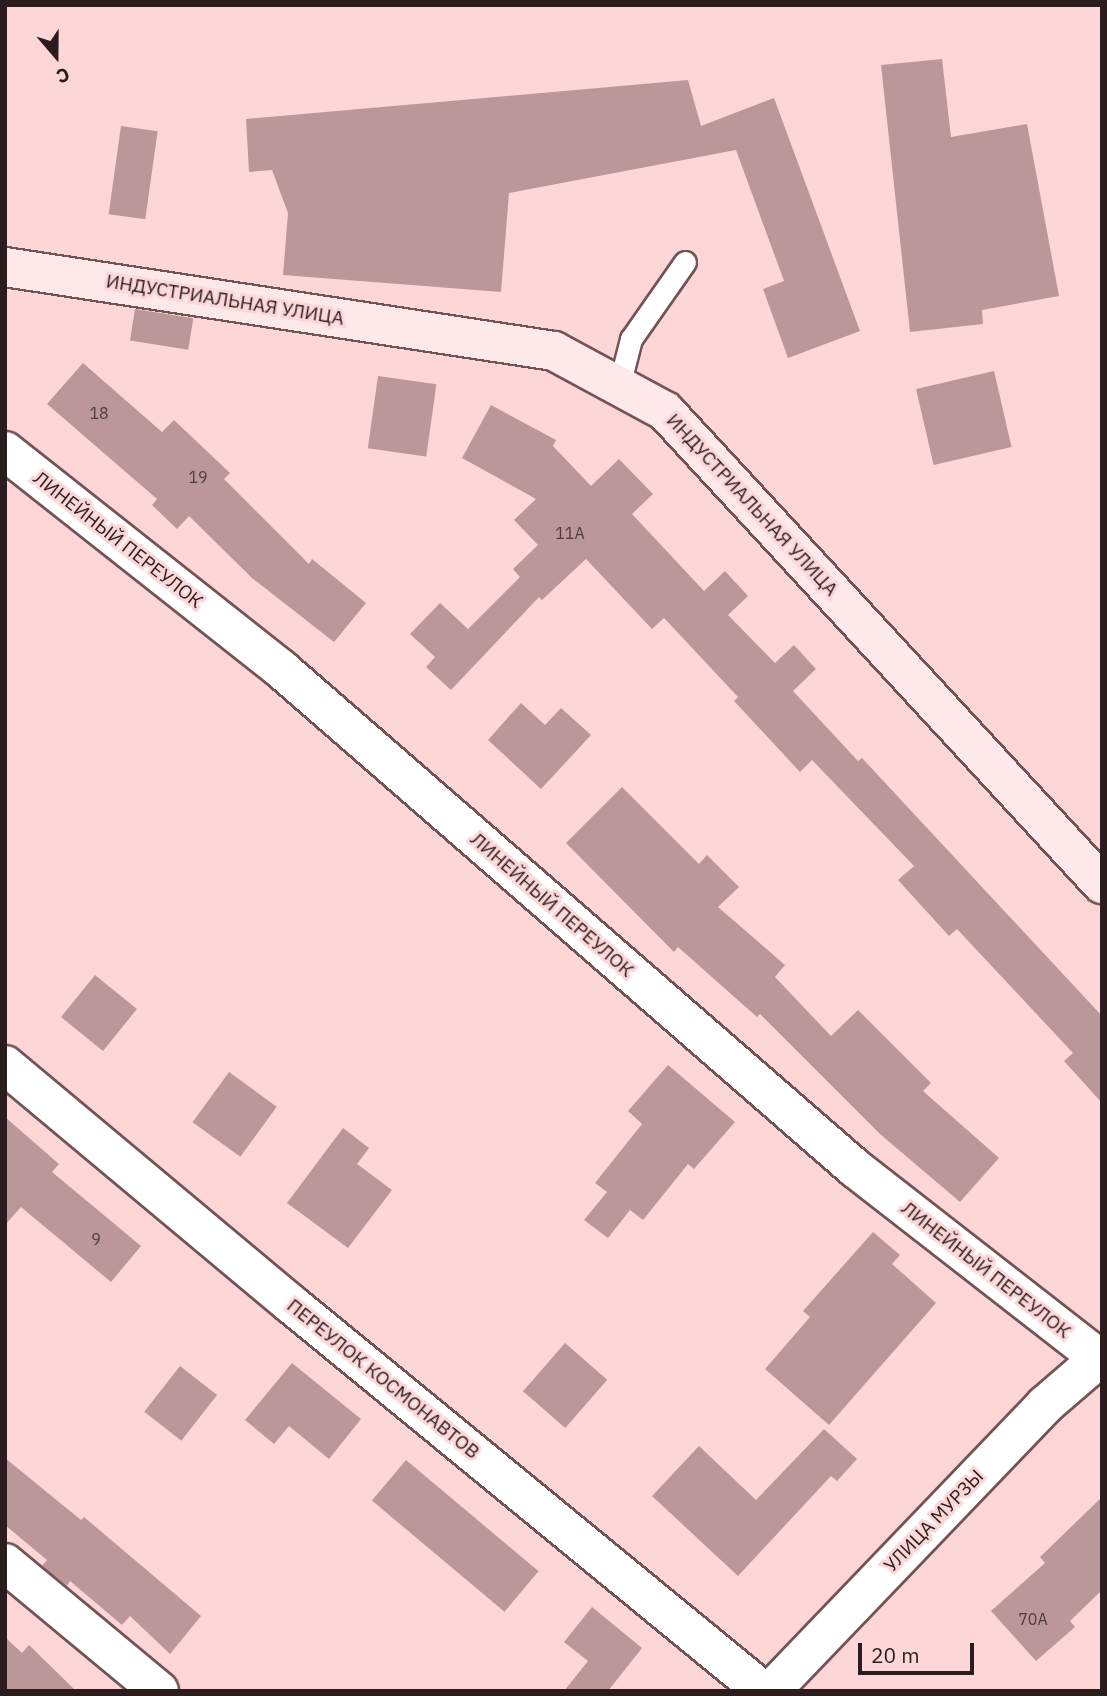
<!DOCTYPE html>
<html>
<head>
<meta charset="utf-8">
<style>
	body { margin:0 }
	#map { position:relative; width:1107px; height:1696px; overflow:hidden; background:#fdd6d8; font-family:"IBM Plex Sans",sans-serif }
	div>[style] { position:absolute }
	.building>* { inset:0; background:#bc9799; transform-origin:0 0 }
	.roads { filter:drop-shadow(2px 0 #745355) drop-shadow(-2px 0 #745355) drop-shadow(0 2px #745355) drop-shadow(0 -2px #745355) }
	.lane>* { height:21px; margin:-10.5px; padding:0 10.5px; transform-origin:10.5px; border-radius:10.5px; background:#fff }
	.street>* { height:38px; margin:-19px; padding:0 19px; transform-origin:19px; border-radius:19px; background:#fff }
	.secondary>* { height:38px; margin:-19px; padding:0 19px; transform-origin:19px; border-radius:19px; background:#fde8ea }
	span { translate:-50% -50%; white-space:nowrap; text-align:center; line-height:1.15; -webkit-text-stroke:6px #fdd6d8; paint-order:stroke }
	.number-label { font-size:16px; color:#4f3c3d }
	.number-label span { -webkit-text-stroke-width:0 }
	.street-label { font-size:19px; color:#2b1d1e }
	.frame { position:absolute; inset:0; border:7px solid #2b1d1e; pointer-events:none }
	.north { position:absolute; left:21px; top:21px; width:70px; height:70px; -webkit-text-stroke:5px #fdd6d8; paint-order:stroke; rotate:160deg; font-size:19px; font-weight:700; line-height:28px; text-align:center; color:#2b1d1e }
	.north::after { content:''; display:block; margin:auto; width:24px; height:32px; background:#2b1d1e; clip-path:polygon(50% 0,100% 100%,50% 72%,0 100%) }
	.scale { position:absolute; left:858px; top:1643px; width:116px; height:32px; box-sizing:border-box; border:4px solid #2b1d1e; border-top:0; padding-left:9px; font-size:21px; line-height:24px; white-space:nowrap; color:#2b1d1e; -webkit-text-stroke:5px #fdd6d8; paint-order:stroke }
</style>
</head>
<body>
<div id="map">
	<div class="building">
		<div style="clip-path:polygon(942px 59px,951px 137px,1027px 124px,1059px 296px,982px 310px,983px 324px,910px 332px,881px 65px)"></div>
		<div style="clip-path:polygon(688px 80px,701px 126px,774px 98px,860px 331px,788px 358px,763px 289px,784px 281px,736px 150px,509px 193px,501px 292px,283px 275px,288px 213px,272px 170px,249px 172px,246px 119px)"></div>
		<div style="left:121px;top:126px;width:37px;height:89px;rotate:8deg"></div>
		<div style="left:135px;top:309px;width:59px;height:32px;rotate:9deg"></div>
		<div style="clip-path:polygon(83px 363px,162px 432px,174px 420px,230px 473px,224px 479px,309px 564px,312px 559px,366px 603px,334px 642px,252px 578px,189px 516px,177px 529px,152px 505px,157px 499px,47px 404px)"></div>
		<div style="left:994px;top:371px;width:78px;height:80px;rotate:77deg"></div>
		<div style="left:378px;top:376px;width:59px;height:73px;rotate:8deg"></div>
		<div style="clip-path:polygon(491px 405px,556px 440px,553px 446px,591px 486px,619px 459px,653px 494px,632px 514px,704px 591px,725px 571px,748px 596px,728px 615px,775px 663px,794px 645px,816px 669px,793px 691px,858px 761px,862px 758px,1102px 1016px,1102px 1103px,1064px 1061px,1073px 1053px,957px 929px,949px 936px,898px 880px,914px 866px,812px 760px,800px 772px,734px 701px,738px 697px,664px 618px,652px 629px,586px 559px,542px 600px,539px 597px,451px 690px,426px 667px,435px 657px,410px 634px,440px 603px,468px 629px,520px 577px,513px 569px,538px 545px,514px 520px,536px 499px,462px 458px)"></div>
		<div style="clip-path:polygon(521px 703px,545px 725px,561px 708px,591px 735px,541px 789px,488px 740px)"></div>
		<div style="clip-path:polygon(622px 787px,699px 864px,707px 855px,739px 887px,718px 907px,785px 965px,775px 977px,831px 1036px,858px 1010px,931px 1083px,923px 1091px,999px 1158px,960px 1202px,880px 1134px,760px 1014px,757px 1017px,678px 947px,674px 952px,566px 843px)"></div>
		<div style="left:95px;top:975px;width:54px;height:54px;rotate:39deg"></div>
		<div style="clip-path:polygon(668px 1065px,735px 1122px,694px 1169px,688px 1164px,643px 1220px,630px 1210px,608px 1238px,584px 1220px,607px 1192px,595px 1183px,642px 1124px,628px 1111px)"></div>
		<div style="left:229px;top:1072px;width:59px;height:62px;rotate:36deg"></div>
		<div style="clip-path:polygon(5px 1117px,59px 1164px,52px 1172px,141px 1246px,111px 1282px,21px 1207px,5px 1225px)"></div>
		<div style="clip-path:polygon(343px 1128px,369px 1148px,357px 1164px,392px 1190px,348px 1248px,287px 1203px)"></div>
		<div style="clip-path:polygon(873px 1232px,900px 1255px,892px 1264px,936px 1303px,829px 1425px,765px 1369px,810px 1317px,803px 1311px)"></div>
		<div style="left:565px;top:1343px;width:56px;height:64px;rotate:41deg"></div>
		<div style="clip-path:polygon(292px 1363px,361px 1419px,329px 1459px,289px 1426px,274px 1444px,245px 1420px)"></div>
		<div style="left:180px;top:1366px;width:47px;height:58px;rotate:38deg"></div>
		<div style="clip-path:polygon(824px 1429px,857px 1459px,837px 1481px,831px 1476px,738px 1576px,652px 1496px,699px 1446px,756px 1500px)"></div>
		<div style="clip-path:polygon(5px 1458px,81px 1520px,84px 1517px,201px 1616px,170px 1654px,130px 1616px,122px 1625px,70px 1581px,67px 1586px,42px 1566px,47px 1560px,5px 1525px)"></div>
		<div style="left:406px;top:1460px;width:173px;height:53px;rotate:40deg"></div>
		<div style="clip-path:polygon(1102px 1497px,1102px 1590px,1070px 1621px,1075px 1627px,1036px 1661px,991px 1611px,1045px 1563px,1040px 1557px)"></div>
		<div style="clip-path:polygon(592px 1607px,642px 1648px,608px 1691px,564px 1691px,588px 1661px,564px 1642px)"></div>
		<div style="clip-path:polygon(5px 1637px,22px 1653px,29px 1645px,76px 1691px,5px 1691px)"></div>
	</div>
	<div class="roads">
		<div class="lane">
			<div style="left:619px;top:386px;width:49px;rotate:-75.7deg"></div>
			<div style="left:631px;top:339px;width:94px;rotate:-55deg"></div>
		</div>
		<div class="street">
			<div style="left:5px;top:451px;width:352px;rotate:38.3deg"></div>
			<div style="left:281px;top:669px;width:762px;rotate:41.01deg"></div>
			<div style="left:856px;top:1169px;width:308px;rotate:37.9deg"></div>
			<div style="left:5px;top:1065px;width:373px;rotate:39.9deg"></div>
			<div style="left:291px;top:1304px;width:610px;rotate:39.35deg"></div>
			<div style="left:5px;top:1563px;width:200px;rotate:39.7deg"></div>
			<div style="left:771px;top:1691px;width:396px;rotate:-46.2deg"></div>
			<div style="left:1045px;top:1405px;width:75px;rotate:-40.7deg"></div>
		</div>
		<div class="secondary">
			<div style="left:5px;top:267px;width:555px;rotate:8.7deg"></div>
			<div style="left:554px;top:351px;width:126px;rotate:28.4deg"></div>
			<div style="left:665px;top:411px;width:644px;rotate:47.27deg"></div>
		</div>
	</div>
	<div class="number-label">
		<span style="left:99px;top:413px">18</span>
		<span style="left:198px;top:477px">19</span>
		<span style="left:570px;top:533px">11А</span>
		<span style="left:96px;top:1239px">9</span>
		<span style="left:1033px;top:1619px">70А</span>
	</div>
	<div class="street-label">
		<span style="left:225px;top:300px;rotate:9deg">ИНДУСТРИАЛЬНАЯ УЛИЦА</span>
		<span style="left:752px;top:505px;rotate:47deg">ИНДУСТРИАЛЬНАЯ УЛИЦА</span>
		<span style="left:118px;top:540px;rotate:38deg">ЛИНЕЙНЫЙ ПЕРЕУЛОК</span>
		<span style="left:552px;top:905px;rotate:41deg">ЛИНЕЙНЫЙ ПЕРЕУЛОК</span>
		<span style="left:986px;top:1270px;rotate:38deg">ЛИНЕЙНЫЙ ПЕРЕУЛОК</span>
		<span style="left:383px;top:1379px;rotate:39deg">ПЕРЕУЛОК КОСМОНАВТОВ</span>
		<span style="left:934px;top:1521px;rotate:-46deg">УЛИЦА МУРЗЫ</span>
	</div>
	<div class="frame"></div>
	<div class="north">С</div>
	<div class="scale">20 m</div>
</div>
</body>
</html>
